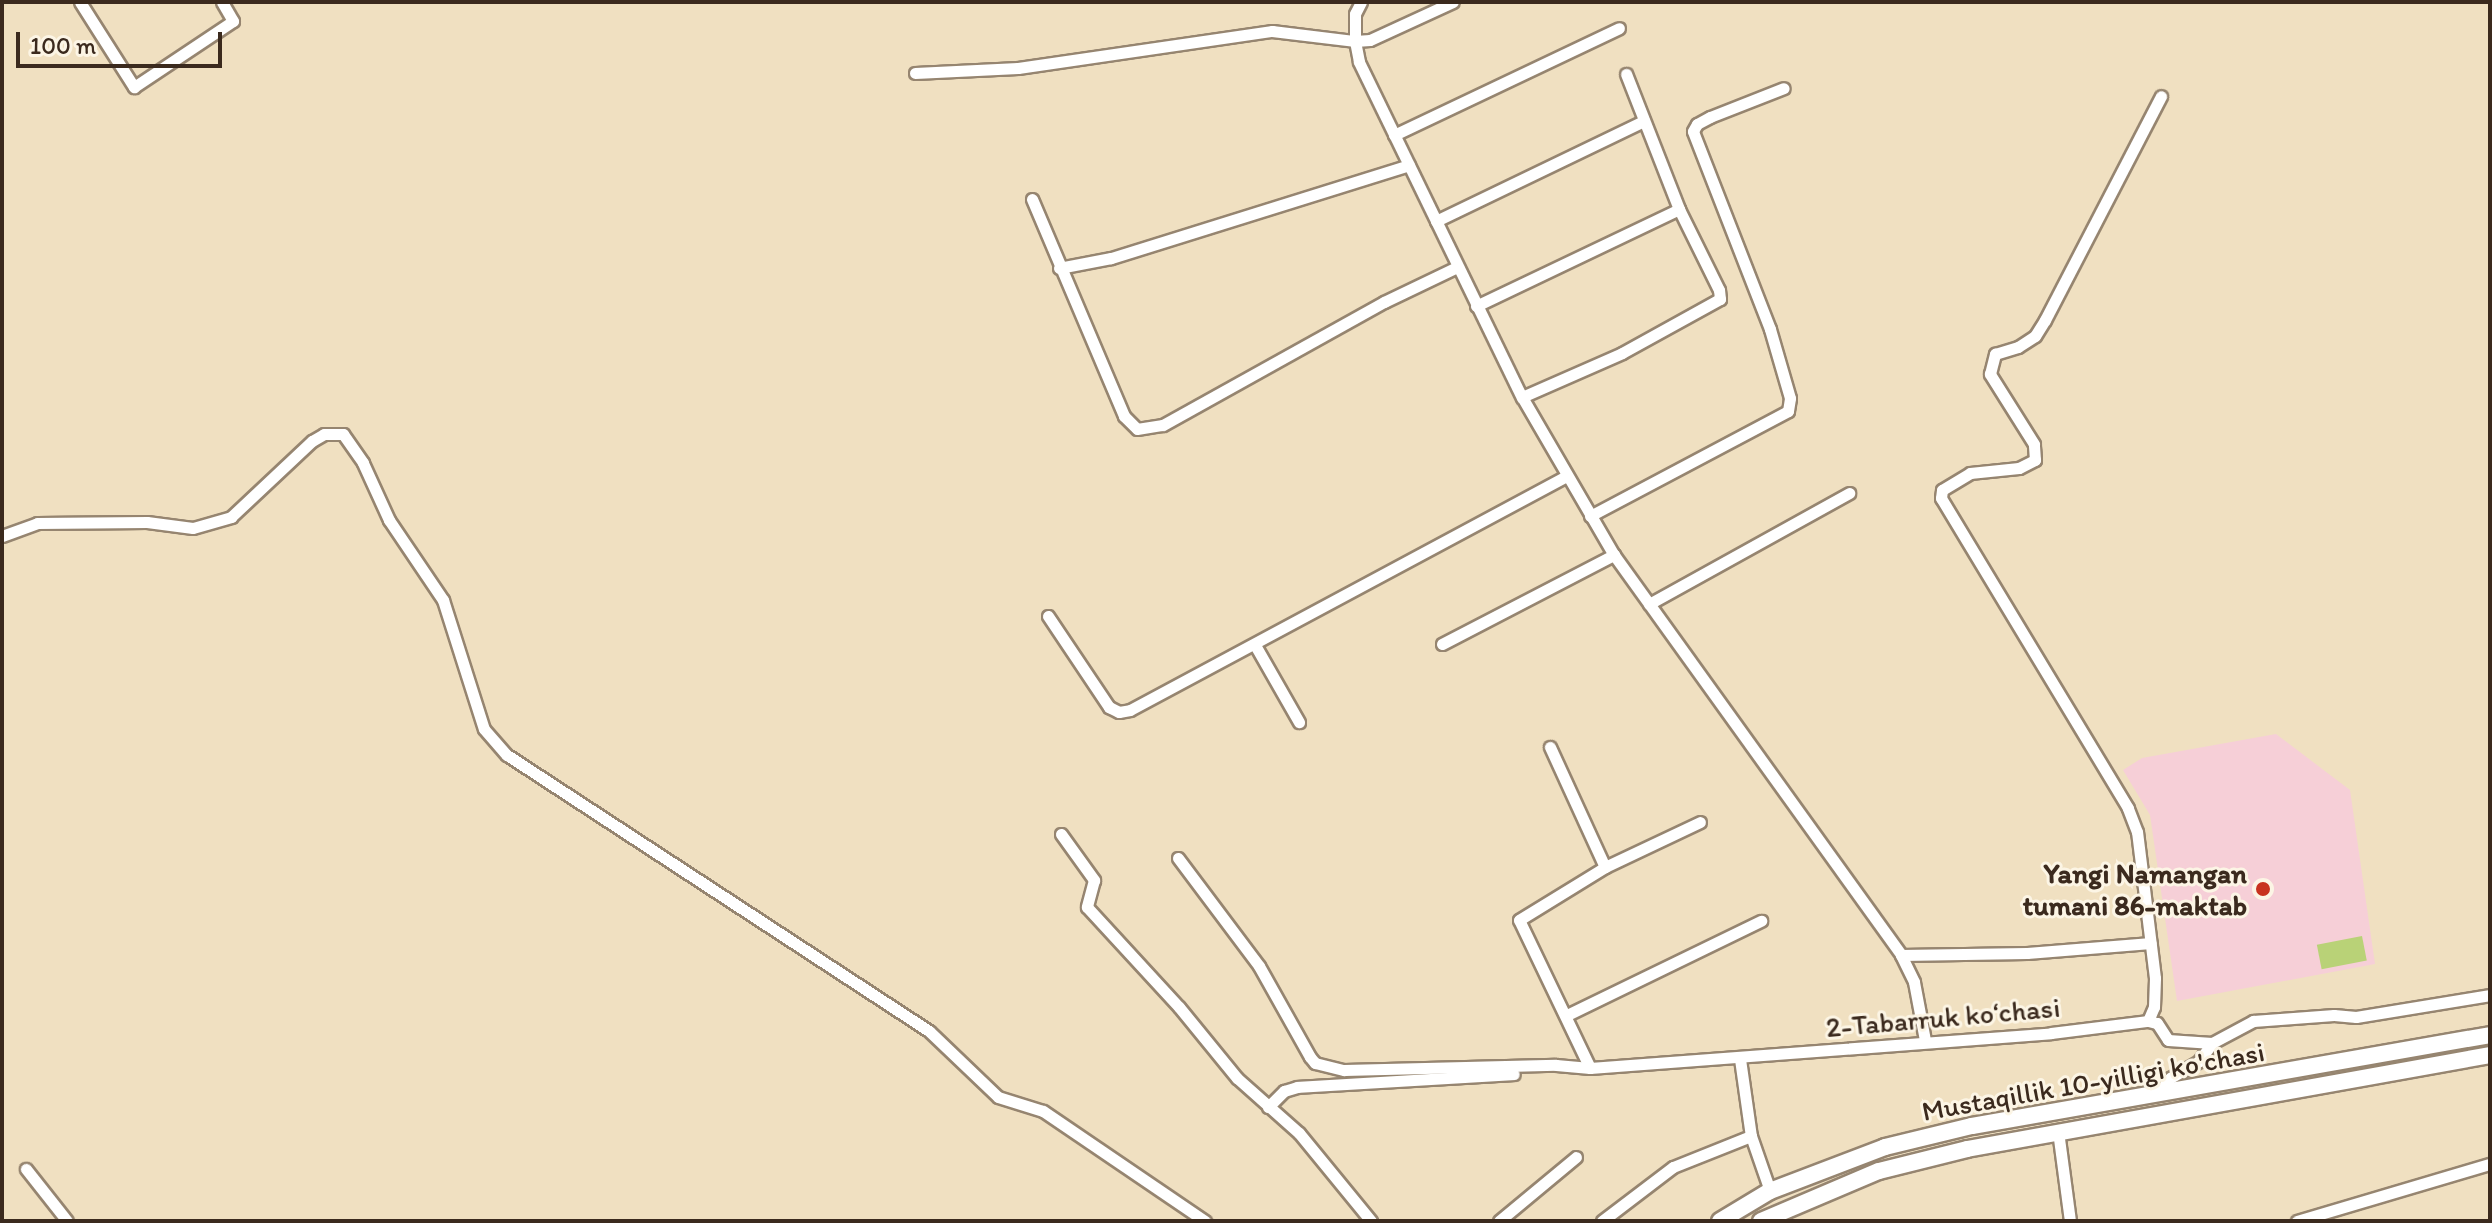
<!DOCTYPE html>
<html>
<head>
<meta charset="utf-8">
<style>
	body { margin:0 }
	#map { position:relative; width:2492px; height:1223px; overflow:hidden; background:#f0e0c1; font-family:Itim,sans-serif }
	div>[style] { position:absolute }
	.built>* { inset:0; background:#f6cfd7 }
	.green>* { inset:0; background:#b9d277; transform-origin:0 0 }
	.roads { filter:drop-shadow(2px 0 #968570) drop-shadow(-2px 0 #968570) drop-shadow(0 2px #968570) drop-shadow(0 -2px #968570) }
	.street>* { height:11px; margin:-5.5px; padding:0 5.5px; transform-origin:5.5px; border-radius:5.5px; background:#fff }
	.secondary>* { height:16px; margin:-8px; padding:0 8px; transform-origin:8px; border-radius:8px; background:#fff }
	.dots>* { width:22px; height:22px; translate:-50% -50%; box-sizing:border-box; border:4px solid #fcf5e5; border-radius:50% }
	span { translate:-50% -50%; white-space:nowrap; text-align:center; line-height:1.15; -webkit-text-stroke:6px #fcf5e5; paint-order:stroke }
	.poi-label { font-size:28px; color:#3b2a1e; font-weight:700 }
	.right { translate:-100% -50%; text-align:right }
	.street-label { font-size:28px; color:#3b2a1e }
	.frame { position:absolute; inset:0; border:4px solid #3b2a1e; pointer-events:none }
	.scale { position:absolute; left:16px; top:32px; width:206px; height:36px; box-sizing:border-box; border:4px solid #3b2a1e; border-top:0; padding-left:10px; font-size:24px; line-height:28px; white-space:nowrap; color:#3b2a1e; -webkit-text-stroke:6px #fcf5e5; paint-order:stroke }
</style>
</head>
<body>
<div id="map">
	<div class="built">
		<div style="clip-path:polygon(2276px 734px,2350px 790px,2375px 964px,2177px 1001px,2150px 815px,2123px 770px,2142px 758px)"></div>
	</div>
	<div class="green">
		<div style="left:2362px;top:936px;width:25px;height:46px;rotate:79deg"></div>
	</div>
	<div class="roads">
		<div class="street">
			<div style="left:80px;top:2px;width:101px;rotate:57.6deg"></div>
			<div style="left:134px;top:87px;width:119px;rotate:-33.7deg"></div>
			<div style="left:233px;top:21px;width:22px;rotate:-120deg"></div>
			<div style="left:1361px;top:2px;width:13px;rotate:117deg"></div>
			<div style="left:1355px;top:14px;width:27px;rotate:90deg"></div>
			<div style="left:1355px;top:41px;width:21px;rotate:79deg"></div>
			<div style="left:1359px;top:62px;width:373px;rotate:64.1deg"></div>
			<div style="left:1522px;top:397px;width:183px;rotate:59.8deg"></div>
			<div style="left:1614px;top:555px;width:492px;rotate:54.3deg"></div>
			<div style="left:1901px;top:955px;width:30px;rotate:64deg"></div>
			<div style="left:1914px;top:982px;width:59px;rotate:79.3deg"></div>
			<div style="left:915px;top:73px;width:103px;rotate:-2.8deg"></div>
			<div style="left:1018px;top:68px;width:257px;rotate:-8.3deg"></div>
			<div style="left:1272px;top:31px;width:84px;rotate:6.9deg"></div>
			<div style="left:1355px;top:41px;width:15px;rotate:-4deg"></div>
			<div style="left:1370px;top:40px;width:91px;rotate:-24.6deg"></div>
			<div style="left:1394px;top:135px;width:249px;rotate:-25.4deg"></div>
			<div style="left:1032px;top:199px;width:236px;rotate:67deg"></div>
			<div style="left:1124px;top:416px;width:18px;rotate:45deg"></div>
			<div style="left:1137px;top:429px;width:26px;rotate:-9deg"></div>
			<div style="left:1163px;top:425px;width:253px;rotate:-29.1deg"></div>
			<div style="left:1384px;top:302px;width:81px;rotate:-25.6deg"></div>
			<div style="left:1436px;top:221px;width:231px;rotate:-25.7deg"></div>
			<div style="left:1059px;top:268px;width:53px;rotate:-10.9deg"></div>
			<div style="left:1111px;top:258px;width:312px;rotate:-17.3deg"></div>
			<div style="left:1476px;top:306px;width:225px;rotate:-25.5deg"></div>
			<div style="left:1679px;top:209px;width:145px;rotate:-111.4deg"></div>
			<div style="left:1522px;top:397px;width:109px;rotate:-23.7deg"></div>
			<div style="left:1622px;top:353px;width:112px;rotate:-28.9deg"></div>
			<div style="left:1720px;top:299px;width:9px;rotate:-96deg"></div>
			<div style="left:1719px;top:290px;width:90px;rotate:-116.3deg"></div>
			<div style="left:1590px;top:516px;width:224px;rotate:-27.9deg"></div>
			<div style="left:1788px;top:411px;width:13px;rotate:-81deg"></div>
			<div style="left:1790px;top:398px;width:72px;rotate:-106.2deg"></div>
			<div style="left:1770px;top:329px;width:212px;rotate:-111.3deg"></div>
			<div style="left:1693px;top:131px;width:8px;rotate:-60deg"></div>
			<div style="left:1697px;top:124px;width:15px;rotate:-28deg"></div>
			<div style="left:1710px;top:117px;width:79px;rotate:-21.4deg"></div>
			<div style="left:2px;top:536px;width:37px;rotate:-20deg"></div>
			<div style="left:37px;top:523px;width:110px;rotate:-0.5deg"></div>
			<div style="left:147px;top:522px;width:46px;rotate:7.4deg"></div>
			<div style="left:193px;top:528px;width:40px;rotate:-16deg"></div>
			<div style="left:231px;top:517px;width:111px;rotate:-43.2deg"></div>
			<div style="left:312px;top:441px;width:14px;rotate:-30deg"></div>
			<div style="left:324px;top:434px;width:19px"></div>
			<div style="left:343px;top:434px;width:35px;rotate:55deg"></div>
			<div style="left:363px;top:463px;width:63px;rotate:65.5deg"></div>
			<div style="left:389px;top:520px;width:97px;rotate:56deg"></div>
			<div style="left:443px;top:600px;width:135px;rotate:72.4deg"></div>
			<div style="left:484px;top:729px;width:35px;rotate:49deg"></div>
			<div style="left:507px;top:755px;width:504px;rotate:33.19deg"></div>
			<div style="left:929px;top:1031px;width:95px;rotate:43.7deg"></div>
			<div style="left:998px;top:1097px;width:47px;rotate:17.3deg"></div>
			<div style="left:1043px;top:1111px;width:196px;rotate:34.2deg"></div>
			<div style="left:1649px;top:604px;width:229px;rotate:-29deg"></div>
			<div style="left:1048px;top:616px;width:110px;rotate:56.2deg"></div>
			<div style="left:1109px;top:707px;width:11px;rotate:27deg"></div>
			<div style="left:1119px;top:712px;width:11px;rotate:-10deg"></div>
			<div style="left:1130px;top:710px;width:495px;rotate:-28.2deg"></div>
			<div style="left:1442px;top:644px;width:194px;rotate:-27.4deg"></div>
			<div style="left:1255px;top:645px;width:89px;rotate:60.3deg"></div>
			<div style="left:1550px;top:747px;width:132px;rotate:65.4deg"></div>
			<div style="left:1061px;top:834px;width:57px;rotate:54.3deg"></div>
			<div style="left:1094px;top:880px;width:28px;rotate:105deg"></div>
			<div style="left:1087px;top:907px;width:136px;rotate:47.4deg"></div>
			<div style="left:1179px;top:1007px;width:92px;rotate:50.8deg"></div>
			<div style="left:1237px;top:1078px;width:83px;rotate:41.6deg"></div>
			<div style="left:1299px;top:1133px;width:114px;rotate:50.7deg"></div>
			<div style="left:1178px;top:858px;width:135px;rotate:53.1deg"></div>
			<div style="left:1259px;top:966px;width:104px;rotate:60.7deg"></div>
			<div style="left:1310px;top:1057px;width:8px;rotate:50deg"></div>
			<div style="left:1315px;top:1063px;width:30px;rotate:14deg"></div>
			<div style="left:1344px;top:1070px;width:212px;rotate:-1.4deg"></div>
			<div style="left:1556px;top:1065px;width:34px;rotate:5deg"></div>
			<div style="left:1590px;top:1068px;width:462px;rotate:-4.3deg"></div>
			<div style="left:2051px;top:1033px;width:98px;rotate:-7.1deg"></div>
			<div style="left:1901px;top:955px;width:126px;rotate:-0.9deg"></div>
			<div style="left:2027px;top:953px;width:124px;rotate:-4.6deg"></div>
			<div style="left:1567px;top:1015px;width:216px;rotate:-25.9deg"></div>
			<div style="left:2148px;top:1021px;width:15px;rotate:-67deg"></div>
			<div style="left:2154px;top:1007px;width:29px;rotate:-88deg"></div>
			<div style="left:2155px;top:978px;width:147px;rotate:-97deg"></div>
			<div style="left:2137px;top:832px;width:26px;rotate:-111deg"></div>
			<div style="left:2128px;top:808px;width:362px;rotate:-121.1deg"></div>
			<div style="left:1941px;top:498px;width:8px;rotate:-83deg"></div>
			<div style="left:1942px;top:490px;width:33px;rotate:-31deg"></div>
			<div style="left:1970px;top:473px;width:49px;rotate:-5.8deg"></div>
			<div style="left:2019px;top:468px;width:18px;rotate:-27deg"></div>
			<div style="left:2035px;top:460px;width:16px;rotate:-94deg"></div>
			<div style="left:2034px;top:444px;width:83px;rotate:-122.2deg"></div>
			<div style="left:1990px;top:374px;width:21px;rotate:-76deg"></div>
			<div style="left:1995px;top:354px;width:24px;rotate:-17deg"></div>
			<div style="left:2018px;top:347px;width:20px;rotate:-33deg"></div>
			<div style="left:2035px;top:336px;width:19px;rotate:-58deg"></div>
			<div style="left:2045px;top:320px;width:252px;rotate:-62.6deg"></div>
			<div style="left:2148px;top:1021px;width:9px;rotate:13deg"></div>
			<div style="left:2157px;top:1023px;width:20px;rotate:57deg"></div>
			<div style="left:2168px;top:1040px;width:44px;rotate:3.9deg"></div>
			<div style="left:2212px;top:1043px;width:47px;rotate:-28.2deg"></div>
			<div style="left:2253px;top:1021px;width:81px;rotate:-4.2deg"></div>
			<div style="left:2334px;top:1015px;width:22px;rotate:5deg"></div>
			<div style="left:2356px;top:1017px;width:136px;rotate:-9.3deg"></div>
			<div style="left:1740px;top:1059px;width:78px;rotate:81.9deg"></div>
			<div style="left:1751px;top:1136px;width:58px;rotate:70.9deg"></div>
			<div style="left:1590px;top:1068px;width:164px;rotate:-115.6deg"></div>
			<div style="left:1519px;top:920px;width:101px;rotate:-31.6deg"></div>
			<div style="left:1605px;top:867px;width:105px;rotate:-25.3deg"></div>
			<div style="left:2158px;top:1094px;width:20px;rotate:-53deg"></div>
			<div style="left:2170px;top:1078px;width:34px;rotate:-30deg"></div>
			<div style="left:2199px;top:1061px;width:22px;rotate:-54deg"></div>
			<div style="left:1268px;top:1107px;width:23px;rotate:-45deg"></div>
			<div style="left:1284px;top:1091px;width:14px;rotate:-17deg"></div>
			<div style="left:1297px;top:1087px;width:217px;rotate:-3.4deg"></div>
			<div style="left:2058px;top:1131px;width:91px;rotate:82.4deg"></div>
			<div style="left:26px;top:1169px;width:66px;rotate:51.7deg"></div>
			<div style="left:1499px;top:1221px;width:100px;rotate:-39.7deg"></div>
			<div style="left:1602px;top:1221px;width:89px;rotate:-37.3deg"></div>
			<div style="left:1673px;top:1167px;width:84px;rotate:-21.7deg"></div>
			<div style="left:2297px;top:1221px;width:201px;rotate:-16.5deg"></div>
		</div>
		<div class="secondary">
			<div style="left:1720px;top:1221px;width:58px;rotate:-31deg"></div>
			<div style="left:1770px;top:1191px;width:123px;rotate:-20.9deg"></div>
			<div style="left:1885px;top:1147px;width:89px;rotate:-13.6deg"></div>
			<div style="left:1972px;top:1126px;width:526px;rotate:-9.96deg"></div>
			<div style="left:1761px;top:1221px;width:128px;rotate:-23deg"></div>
			<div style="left:1879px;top:1171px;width:91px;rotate:-14deg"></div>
			<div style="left:1967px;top:1149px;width:531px;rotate:-10.19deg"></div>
		</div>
	</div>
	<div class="dots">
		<div style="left:2263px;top:889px;background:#c8321e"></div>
	</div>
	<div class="poi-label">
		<span class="right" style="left:2247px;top:889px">Yangi Namangan<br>tumani 86-maktab</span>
	</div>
	<div class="street-label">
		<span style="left:1943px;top:1017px;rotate:-5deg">2-Tabarruk koʻchasi</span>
		<span style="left:2093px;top:1081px;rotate:-10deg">Mustaqillik 10-yilligi ko'chasi</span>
	</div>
	<div class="frame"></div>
	<div class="scale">100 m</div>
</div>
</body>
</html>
